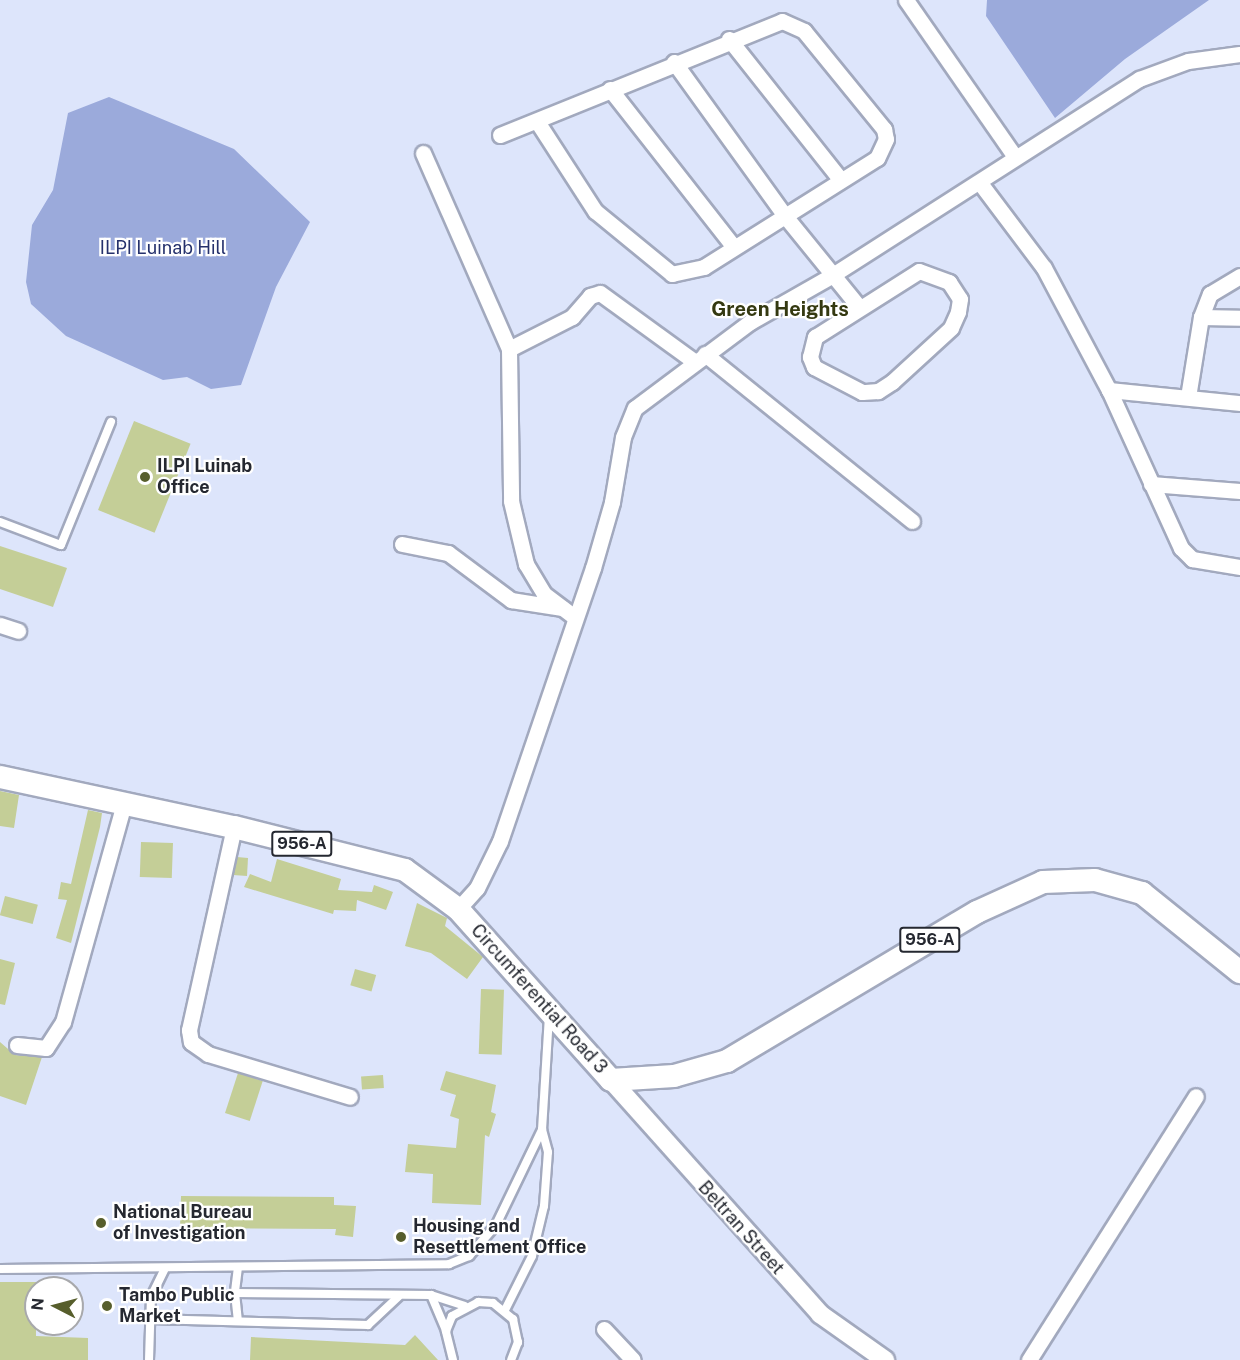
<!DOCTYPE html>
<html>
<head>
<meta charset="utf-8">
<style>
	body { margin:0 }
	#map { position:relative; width:1240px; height:1360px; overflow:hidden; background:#dde5fb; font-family:"Public Sans",sans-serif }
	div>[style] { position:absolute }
	.forest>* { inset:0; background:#9baadb }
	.building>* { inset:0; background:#c4ce97; transform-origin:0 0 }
	.roads { filter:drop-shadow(2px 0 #a2a9be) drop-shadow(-2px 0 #a2a9be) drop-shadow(0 2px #a2a9be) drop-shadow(0 -2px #a2a9be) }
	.service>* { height:8px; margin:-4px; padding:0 4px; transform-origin:4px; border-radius:4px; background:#fff }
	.minor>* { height:15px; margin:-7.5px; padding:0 7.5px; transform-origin:7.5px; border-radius:7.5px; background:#fff }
	.tertiary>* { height:18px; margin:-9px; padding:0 9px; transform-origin:9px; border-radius:9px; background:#fff }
	.primary>* { height:22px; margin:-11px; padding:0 11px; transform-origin:11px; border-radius:11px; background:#fff }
	.dots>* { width:16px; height:16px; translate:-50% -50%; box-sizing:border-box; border:3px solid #fff; border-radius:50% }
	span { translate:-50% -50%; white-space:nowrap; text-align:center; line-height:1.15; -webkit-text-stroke:4.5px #fff; paint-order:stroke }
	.shield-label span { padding:2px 4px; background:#fff; border:2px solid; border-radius:4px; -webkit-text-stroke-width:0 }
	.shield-label { font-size:16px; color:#252830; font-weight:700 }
	.park-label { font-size:18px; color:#25316c }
	.poi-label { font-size:18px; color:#252830; font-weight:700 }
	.left { translate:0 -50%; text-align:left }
	.street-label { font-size:18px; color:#252830 }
	.neighbourhood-label { font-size:20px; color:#343911; font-weight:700 }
	.north { position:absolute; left:24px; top:1276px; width:60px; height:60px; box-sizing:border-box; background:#fff; border:2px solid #a8a9ac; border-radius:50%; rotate:276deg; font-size:16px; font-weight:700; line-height:24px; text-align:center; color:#252830 }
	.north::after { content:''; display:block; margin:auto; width:21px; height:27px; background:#575e2c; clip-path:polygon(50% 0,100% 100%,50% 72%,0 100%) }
</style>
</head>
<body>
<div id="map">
	<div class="forest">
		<div style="clip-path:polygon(987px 0,1209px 0,1125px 59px,1055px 118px,986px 16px)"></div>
		<div style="clip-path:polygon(109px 97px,234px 149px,310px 222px,276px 287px,241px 385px,211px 389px,187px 377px,163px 380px,66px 336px,31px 304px,26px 282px,32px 225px,53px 190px,68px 113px)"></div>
	</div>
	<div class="building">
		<div style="left:134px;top:421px;width:61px;height:96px;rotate:22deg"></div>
		<div style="clip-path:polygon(0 546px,67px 568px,53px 607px,0 589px)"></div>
		<div style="clip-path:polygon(0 791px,19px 795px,14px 828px,0 826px)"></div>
		<div style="clip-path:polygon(88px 810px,102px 813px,100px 827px,71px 943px,56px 938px,67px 900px,58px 899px,61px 882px,71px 884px)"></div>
		<div style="left:141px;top:842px;width:32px;height:35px;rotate:2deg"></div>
		<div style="clip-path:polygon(237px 857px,248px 858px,247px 876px,233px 875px)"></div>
		<div style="clip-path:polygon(277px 859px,341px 879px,338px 890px,372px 892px,374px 885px,393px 892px,386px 910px,357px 900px,356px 911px,334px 910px,333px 914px,244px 887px,250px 874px,271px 882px)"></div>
		<div style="left:5px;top:896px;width:34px;height:20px;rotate:15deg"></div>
		<div style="clip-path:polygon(417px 903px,447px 918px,445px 926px,483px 957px,467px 979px,431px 953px,405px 946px)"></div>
		<div style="clip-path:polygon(0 959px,15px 963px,5px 1005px,0 1004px)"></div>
		<div style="left:355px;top:969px;width:22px;height:17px;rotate:16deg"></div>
		<div style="left:481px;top:989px;width:23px;height:65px;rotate:2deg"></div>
		<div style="clip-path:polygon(0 1042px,15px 1055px,42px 1057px,26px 1105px,0 1096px)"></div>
		<div style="clip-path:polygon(446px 1071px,496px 1085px,491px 1112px,496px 1114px,489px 1137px,485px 1135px,481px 1205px,432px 1203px,433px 1174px,405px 1172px,408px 1144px,456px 1148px,459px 1119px,450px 1116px,456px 1095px,440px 1090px)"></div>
		<div style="left:238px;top:1073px;width:26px;height:42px;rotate:18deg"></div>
		<div style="left:383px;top:1075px;width:13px;height:22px;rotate:86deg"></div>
		<div style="clip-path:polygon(181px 1196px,334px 1197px,334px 1205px,356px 1206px,353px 1237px,335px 1235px,336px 1229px,180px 1228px)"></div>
		<div style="clip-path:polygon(0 1282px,36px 1282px,36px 1336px,88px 1338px,88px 1360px,0 1360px)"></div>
		<div style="clip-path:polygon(415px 1335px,438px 1360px,250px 1360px,251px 1337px,405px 1345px)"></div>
	</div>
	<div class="roads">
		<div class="service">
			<div style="left:0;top:522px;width:65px;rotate:20.7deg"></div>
			<div style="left:61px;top:545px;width:133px;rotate:-67.9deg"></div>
			<div style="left:238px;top:1267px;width:26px;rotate:97deg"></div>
			<div style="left:235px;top:1293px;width:196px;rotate:0.6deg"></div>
			<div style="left:431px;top:1295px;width:35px;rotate:18deg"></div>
			<div style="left:0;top:1269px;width:449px;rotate:-0.6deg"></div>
			<div style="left:449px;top:1264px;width:22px;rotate:-22deg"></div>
			<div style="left:469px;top:1256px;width:41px;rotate:-48.9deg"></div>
			<div style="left:496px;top:1225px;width:106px;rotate:-64.2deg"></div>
			<div style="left:235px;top:1293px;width:28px;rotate:84deg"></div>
			<div style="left:431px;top:1295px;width:39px;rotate:67deg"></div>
			<div style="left:505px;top:1310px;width:60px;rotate:-63.4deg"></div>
			<div style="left:532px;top:1256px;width:51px;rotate:-76.5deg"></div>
			<div style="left:544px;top:1206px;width:54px;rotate:-85.8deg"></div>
			<div style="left:548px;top:1152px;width:23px;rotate:-105deg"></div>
			<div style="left:542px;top:1130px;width:113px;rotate:-86.5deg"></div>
			<div style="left:150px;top:1319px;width:218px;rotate:1.6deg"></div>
			<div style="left:368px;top:1325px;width:42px;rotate:-43.1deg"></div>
			<div style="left:149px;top:1360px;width:63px;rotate:-88.2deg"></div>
			<div style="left:151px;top:1297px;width:32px;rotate:-64deg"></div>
			<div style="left:453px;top:1360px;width:30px;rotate:-104deg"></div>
			<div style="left:446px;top:1331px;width:16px;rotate:-68deg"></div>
			<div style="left:452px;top:1316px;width:30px;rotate:-28deg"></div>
			<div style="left:478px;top:1302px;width:15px;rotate:4deg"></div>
			<div style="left:493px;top:1303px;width:26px;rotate:39deg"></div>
			<div style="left:513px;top:1319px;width:24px;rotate:78deg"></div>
			<div style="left:518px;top:1342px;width:19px;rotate:111deg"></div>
		</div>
		<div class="minor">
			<div style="left:906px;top:0;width:191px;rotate:55.2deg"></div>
			<div style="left:729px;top:39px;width:179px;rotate:51.6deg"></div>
			<div style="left:674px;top:62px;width:190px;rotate:54.2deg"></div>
			<div style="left:785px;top:216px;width:117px;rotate:50.9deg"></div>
			<div style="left:610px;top:89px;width:199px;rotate:51.9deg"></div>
			<div style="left:500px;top:135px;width:304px;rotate:-22deg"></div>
			<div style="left:782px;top:21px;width:24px;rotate:24deg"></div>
			<div style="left:804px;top:31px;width:127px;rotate:50.8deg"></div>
			<div style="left:884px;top:129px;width:10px;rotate:79deg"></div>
			<div style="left:886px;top:139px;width:21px;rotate:115deg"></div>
			<div style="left:877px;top:158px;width:204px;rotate:147.8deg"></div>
			<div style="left:704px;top:267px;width:33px;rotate:168deg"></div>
			<div style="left:672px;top:274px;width:99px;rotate:-140.7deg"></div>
			<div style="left:595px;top:211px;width:105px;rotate:-122.9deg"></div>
			<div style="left:423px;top:153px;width:214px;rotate:66.3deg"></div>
			<div style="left:509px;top:349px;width:152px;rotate:89.2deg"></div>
			<div style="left:511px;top:501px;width:65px;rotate:76.6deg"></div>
			<div style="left:526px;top:564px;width:35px;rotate:59deg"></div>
			<div style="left:544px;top:594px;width:39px;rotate:37deg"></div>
			<div style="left:980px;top:183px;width:106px;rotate:53deg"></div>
			<div style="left:1044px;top:268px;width:138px;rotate:62deg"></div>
			<div style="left:1109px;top:390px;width:174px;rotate:65.5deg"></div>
			<div style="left:1181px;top:548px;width:16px;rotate:45deg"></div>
			<div style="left:1192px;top:559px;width:49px;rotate:9.5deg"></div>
			<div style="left:919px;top:271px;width:32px;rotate:20deg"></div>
			<div style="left:949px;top:282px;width:20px;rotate:57deg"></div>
			<div style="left:960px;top:299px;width:13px;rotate:99deg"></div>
			<div style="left:958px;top:312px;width:17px;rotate:114deg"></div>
			<div style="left:951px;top:328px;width:80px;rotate:137.5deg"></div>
			<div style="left:892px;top:382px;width:17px;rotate:147deg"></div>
			<div style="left:878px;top:391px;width:16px;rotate:176deg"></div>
			<div style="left:862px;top:392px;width:54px;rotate:-152.5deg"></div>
			<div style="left:814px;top:367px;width:11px;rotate:-112deg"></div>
			<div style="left:810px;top:357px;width:21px;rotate:-76deg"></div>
			<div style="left:815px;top:337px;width:123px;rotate:-32.4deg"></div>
			<div style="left:1201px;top:317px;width:25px;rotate:-69deg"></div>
			<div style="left:1210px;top:294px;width:35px;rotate:-31deg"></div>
			<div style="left:509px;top:349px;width:71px;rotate:-26.9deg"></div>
			<div style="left:572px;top:317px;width:28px;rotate:-49deg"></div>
			<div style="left:590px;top:296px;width:10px;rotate:-17deg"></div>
			<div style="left:600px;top:293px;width:117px;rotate:36deg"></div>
			<div style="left:705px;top:354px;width:266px;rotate:38.9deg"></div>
			<div style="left:1109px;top:390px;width:132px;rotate:5.7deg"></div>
			<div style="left:1188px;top:397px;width:81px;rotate:-80.8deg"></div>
			<div style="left:1201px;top:317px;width:39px;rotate:1deg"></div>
			<div style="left:1151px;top:484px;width:89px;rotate:4.5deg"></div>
			<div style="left:402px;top:544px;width:47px;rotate:11.1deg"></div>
			<div style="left:448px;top:553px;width:79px;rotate:36.7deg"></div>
			<div style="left:511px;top:600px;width:52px;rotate:8.9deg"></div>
			<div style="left:0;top:625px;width:19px;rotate:18deg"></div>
			<div style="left:234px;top:827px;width:208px;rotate:102.5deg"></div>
			<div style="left:189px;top:1030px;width:12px;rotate:81deg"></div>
			<div style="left:191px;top:1042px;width:21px;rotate:35deg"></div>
			<div style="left:208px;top:1054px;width:148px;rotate:16.8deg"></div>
			<div style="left:458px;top:909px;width:28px;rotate:-48deg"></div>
			<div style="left:477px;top:888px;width:52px;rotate:-63.9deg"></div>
			<div style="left:500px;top:841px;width:288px;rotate:-71.2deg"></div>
			<div style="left:593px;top:568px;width:69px;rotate:-73.9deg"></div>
			<div style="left:612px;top:502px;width:66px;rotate:-80.4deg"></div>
			<div style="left:623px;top:437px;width:31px;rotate:-68deg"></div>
			<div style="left:635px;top:408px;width:144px;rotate:-36.8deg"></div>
			<div style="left:750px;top:322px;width:93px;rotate:-29.6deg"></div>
			<div style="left:831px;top:276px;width:366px;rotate:-32.6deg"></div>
			<div style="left:1139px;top:79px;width:52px;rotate:-20.2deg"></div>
			<div style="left:1188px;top:61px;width:52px;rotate:-7.7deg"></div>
			<div style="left:17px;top:1045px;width:29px;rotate:6deg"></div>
			<div style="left:46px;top:1048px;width:31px;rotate:-57deg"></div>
			<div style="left:63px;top:1022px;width:226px;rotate:-74.4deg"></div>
			<div style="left:604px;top:1329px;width:42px;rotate:46.9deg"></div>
			<div style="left:1029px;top:1360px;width:312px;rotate:-57.7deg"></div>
		</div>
		<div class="tertiary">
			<div style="left:611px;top:1080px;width:314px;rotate:48.2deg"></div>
			<div style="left:820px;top:1314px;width:80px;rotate:35.3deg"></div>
		</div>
		<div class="primary">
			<div style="left:0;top:777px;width:239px;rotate:12.1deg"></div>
			<div style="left:234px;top:827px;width:176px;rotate:14.1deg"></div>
			<div style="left:405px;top:870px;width:66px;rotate:36.3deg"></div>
			<div style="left:458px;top:909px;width:229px;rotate:48.2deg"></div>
			<div style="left:611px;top:1080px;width:63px;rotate:-3.6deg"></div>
			<div style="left:674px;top:1076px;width:55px;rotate:-15.8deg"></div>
			<div style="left:727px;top:1061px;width:291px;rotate:-30.8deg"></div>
			<div style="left:977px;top:912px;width:72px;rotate:-24.4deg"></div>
			<div style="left:1043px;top:882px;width:52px;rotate:-2.2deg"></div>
			<div style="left:1095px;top:880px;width:49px;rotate:15.5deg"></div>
			<div style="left:1142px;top:893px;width:126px;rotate:38.9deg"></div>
		</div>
	</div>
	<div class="dots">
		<div style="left:145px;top:477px;background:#575e2c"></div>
		<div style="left:101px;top:1223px;background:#575e2c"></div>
		<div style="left:401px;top:1237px;background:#575e2c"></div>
		<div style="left:107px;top:1306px;background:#575e2c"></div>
	</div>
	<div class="shield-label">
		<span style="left:302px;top:844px">956-A</span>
		<span style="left:930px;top:940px">956-A</span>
	</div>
	<div class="park-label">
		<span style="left:163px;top:248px">ILPI Luinab Hill</span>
	</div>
	<div class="poi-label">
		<span class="left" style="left:157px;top:477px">ILPI Luinab<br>Office</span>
		<span class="left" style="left:113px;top:1223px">National Bureau<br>of Investigation</span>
		<span class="left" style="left:413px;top:1237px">Housing and<br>Resettlement Office</span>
		<span class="left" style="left:119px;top:1306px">Tambo Public<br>Market</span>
	</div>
	<div class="street-label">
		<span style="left:539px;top:999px;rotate:48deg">Circumferential Road 3</span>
		<span style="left:741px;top:1228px;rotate:48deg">Beltran Street</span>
	</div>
	<div class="neighbourhood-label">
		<span style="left:780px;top:309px">Green Heights</span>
	</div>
	<div class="north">N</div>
</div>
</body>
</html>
